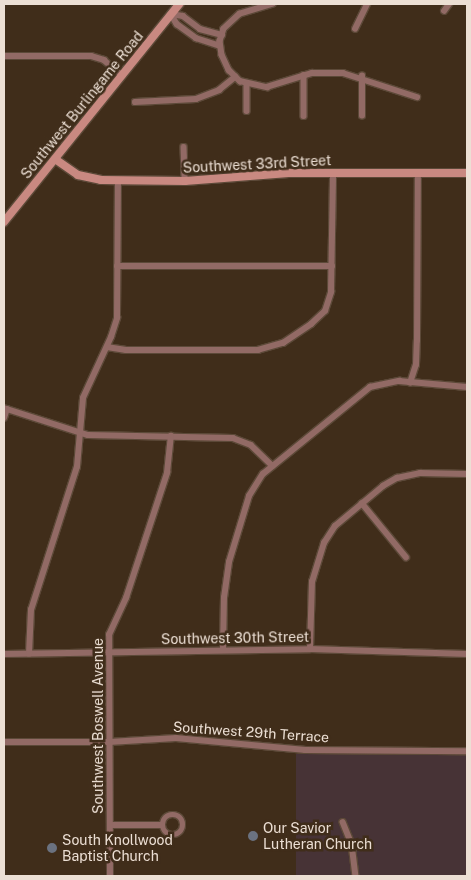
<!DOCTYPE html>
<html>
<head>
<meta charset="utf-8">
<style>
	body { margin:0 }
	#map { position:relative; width:471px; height:880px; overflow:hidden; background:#402d1a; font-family:"Public Sans",sans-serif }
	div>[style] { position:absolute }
	.commercial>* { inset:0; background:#473336; transform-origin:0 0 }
	.roads { filter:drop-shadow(1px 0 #5c4938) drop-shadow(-1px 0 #5c4938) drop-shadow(0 1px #5c4938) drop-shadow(0 -1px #5c4938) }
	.street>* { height:5.5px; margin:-2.75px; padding:0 2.75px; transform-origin:2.75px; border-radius:2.75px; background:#926a65 }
	.street>.ring { margin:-2.75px; padding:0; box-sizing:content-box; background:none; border:5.5px solid #926a65; border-radius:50% }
	.secondary>* { height:8px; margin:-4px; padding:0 4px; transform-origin:4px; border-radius:4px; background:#c98981 }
	.dots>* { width:14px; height:14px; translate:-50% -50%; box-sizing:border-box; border:2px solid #402d1a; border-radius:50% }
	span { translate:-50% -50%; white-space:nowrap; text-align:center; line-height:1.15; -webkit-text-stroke:5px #402d1a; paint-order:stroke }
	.street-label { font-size:14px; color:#ecdfd4 }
	.poi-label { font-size:14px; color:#ecdfd4 }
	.left { translate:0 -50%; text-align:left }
	.frame { position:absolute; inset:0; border:5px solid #ecdfd4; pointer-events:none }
</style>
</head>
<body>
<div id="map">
	<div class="commercial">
		<div style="left:296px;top:754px;width:171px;height:121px"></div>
	</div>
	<div class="roads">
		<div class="street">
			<div style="left:273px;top:4px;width:34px;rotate:163deg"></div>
			<div style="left:240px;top:14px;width:22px;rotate:137deg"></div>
			<div style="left:224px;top:29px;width:13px;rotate:108deg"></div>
			<div style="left:220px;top:41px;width:14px;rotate:82deg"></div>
			<div style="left:222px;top:55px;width:17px;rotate:65deg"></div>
			<div style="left:229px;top:70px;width:16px;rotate:45deg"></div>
			<div style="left:240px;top:81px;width:28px;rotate:13deg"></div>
			<div style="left:267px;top:87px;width:47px;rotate:-17.3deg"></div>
			<div style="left:312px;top:73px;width:31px"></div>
			<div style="left:343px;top:73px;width:78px;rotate:18deg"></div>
			<div style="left:444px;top:11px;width:9px;rotate:-54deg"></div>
			<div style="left:171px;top:14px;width:12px;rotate:59deg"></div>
			<div style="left:177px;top:24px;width:24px;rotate:36deg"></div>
			<div style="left:196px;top:38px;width:25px;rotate:18deg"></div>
			<div style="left:171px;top:14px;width:12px;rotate:9deg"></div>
			<div style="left:183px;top:16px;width:21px;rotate:37deg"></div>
			<div style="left:200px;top:29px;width:23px;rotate:15deg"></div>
			<div style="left:355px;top:29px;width:28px;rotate:-64deg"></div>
			<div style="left:4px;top:56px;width:87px"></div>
			<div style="left:91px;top:56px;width:14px;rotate:17deg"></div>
			<div style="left:104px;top:60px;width:23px;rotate:40deg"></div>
			<div style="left:304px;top:75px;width:41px;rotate:90deg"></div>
			<div style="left:247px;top:84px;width:27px;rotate:90deg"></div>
			<div style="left:135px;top:102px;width:61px;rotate:-2.8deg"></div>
			<div style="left:196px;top:99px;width:25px;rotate:-21deg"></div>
			<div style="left:219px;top:90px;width:21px;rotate:-39deg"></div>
			<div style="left:362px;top:116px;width:40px;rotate:-90deg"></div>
			<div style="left:184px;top:147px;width:34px;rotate:88deg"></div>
			<div style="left:117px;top:266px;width:215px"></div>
			<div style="left:107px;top:347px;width:19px;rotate:9deg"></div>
			<div style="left:126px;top:350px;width:132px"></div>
			<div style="left:258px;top:350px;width:26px;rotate:-16deg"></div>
			<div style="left:283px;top:343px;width:34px;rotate:-34deg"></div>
			<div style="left:311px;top:324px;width:19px;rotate:-43deg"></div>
			<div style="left:325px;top:311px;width:20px;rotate:-72deg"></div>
			<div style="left:331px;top:292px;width:119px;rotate:-89deg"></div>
			<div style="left:410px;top:383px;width:19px;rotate:-72deg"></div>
			<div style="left:416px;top:365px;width:24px;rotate:-88deg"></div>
			<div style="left:417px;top:341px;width:167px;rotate:-89.7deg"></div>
			<div style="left:4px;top:408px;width:88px;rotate:17.8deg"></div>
			<div style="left:88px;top:435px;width:145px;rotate:1.2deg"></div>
			<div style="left:233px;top:438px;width:19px;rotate:21deg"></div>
			<div style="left:251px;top:445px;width:30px;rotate:44deg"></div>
			<div style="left:4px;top:418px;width:9px;rotate:-72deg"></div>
			<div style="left:362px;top:503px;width:70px;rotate:50.8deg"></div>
			<div style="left:223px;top:649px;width:51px;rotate:-88.9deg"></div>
			<div style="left:224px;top:598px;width:36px;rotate:-82deg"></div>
			<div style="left:229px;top:562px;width:69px;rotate:-73.1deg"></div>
			<div style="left:249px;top:496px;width:26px;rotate:-58deg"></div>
			<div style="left:263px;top:474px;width:138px;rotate:-39.1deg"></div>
			<div style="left:370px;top:387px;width:30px;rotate:-12deg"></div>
			<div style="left:399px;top:381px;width:68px;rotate:5deg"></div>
			<div style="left:310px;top:649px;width:67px;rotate:-88.3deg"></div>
			<div style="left:312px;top:582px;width:41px;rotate:-72.9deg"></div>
			<div style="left:324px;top:543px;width:20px;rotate:-57deg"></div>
			<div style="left:335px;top:526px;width:62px;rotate:-39.8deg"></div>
			<div style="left:383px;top:486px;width:16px;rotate:-30deg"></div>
			<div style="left:397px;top:478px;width:24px;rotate:-12deg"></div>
			<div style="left:420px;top:473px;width:47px;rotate:1.2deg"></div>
			<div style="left:4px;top:654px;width:306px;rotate:-0.9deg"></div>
			<div style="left:310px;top:649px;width:157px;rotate:1.8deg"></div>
			<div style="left:29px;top:654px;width:44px;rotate:-87.4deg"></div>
			<div style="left:31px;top:610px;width:150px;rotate:-72.2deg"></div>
			<div style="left:77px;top:467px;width:69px;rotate:-85deg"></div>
			<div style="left:83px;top:398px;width:67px;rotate:-65.3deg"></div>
			<div style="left:111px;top:337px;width:20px;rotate:-72deg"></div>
			<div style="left:117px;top:318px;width:137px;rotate:-89.6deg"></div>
			<div style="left:4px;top:742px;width:105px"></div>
			<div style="left:109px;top:742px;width:67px;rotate:-3.4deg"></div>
			<div style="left:176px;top:738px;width:130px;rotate:5.3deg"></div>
			<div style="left:305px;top:750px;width:162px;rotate:0.4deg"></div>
			<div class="ring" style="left:163px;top:815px;width:14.5px;height:14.5px"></div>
			<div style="left:343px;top:822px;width:24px;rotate:68deg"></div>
			<div style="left:352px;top:844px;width:32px;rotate:83deg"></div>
			<div style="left:110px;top:825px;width:52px"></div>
			<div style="left:110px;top:876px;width:241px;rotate:-90.2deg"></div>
			<div style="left:109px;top:635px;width:41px;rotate:-65.3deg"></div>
			<div style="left:126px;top:598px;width:132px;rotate:-71.8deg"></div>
			<div style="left:167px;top:473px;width:37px;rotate:-84deg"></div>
		</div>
		<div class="secondary">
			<div style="left:55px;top:159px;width:28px;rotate:35deg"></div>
			<div style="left:78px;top:175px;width:24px;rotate:12deg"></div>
			<div style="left:101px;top:180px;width:84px;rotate:0.7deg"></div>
			<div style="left:185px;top:181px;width:104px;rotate:-4.4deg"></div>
			<div style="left:289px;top:173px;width:178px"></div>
			<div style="left:4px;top:222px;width:280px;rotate:-51.2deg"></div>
		</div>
	</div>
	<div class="dots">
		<div style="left:253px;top:836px;background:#6b7280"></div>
		<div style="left:52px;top:848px;background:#6b7280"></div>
	</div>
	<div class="street-label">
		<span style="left:82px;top:105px;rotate:-51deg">Southwest Burlingame Road</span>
		<span style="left:257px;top:164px;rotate:-3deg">Southwest 33rd Street</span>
		<span style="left:235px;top:638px;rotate:-1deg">Southwest 30th Street</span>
		<span style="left:98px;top:726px;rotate:-90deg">Southwest Boswell Avenue</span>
		<span style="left:251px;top:732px;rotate:4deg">Southwest 29th Terrace</span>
	</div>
	<div class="poi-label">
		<span class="left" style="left:263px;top:836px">Our Savior<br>Lutheran Church</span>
		<span class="left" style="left:62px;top:848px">South Knollwood<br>Baptist Church</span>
	</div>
	<div class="frame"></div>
</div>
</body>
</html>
